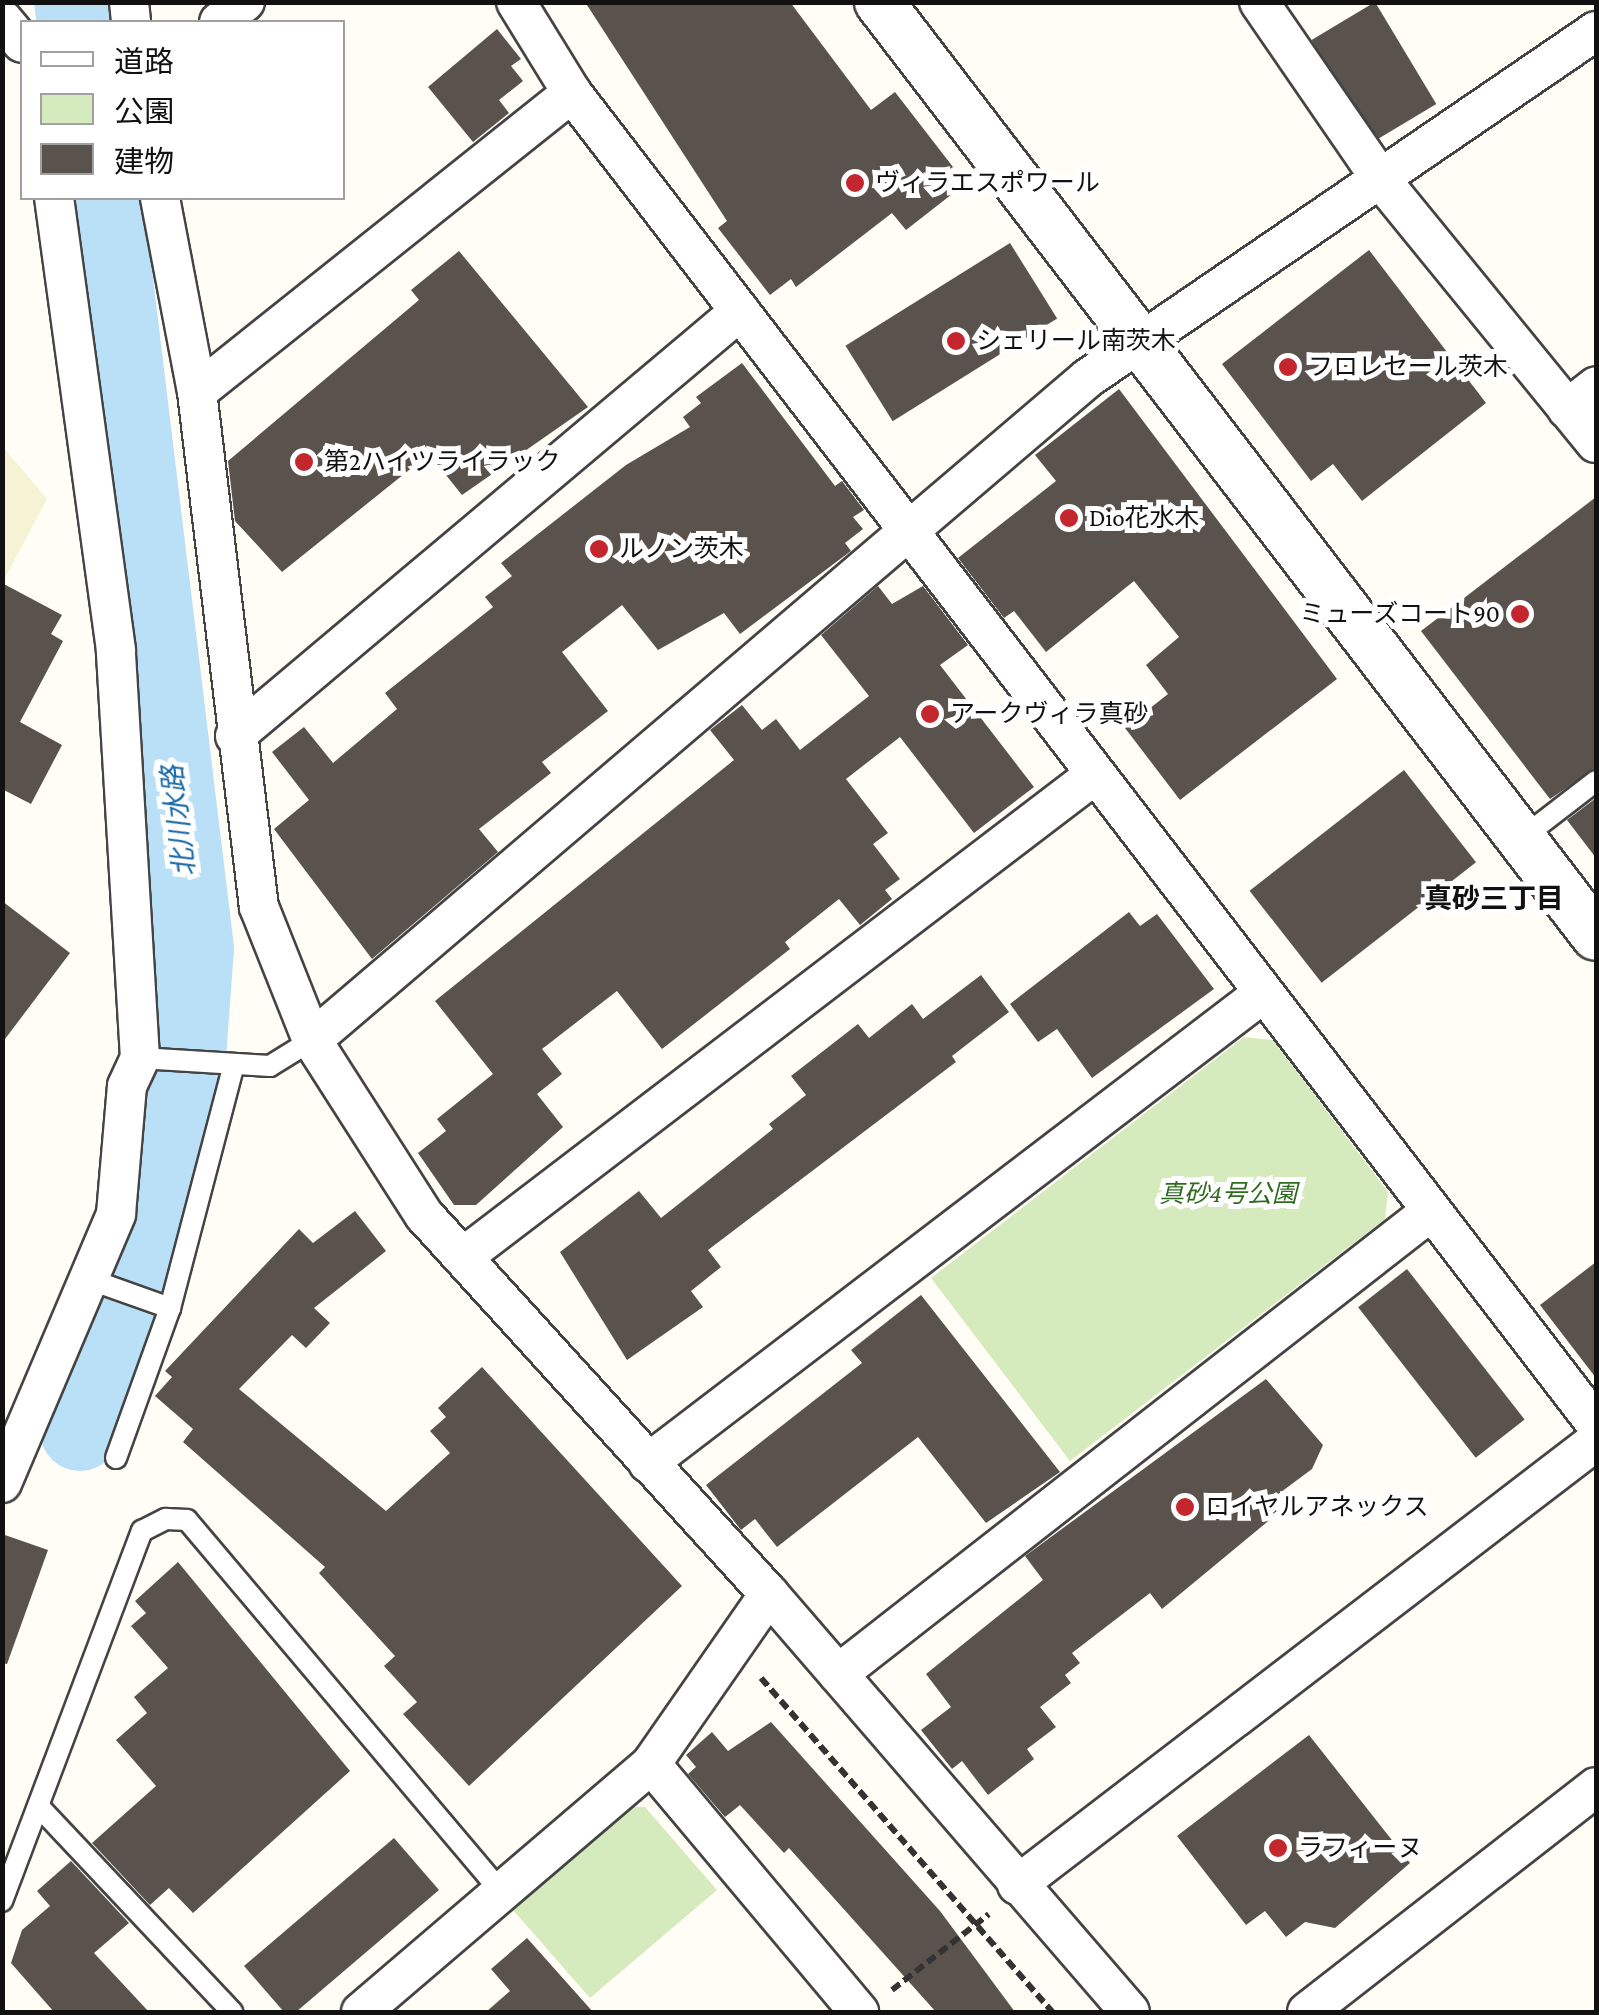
<!DOCTYPE html>
<html>
<head>
<meta charset="utf-8">
<style>
	body { margin:0 }
	#map { position:relative; width:1599px; height:2015px; overflow:hidden; background:#fffdf5; font-family:"Crimson Pro","Noto Sans JP",serif }
	div>[style] { position:absolute }
	.farmland>* { inset:0; background:#f6f3d4 }
	.green>* { inset:0; background:#d5ebbd }
	.river>* { height:80px; margin:-40px; padding:0 40px; transform-origin:40px; border-radius:40px; background:#b9e0f7 }
	.building>* { inset:0; background:#5a524d; transform-origin:0 0 }
	.path>* { height:6px; margin-top:-3px; transform-origin:0; background:repeating-linear-gradient(90deg,#333 0 10px,transparent 0 15px) }
	.roads { filter:drop-shadow(2px 0 #444) drop-shadow(-2px 0 #444) drop-shadow(0 2px #444) drop-shadow(0 -2px #444) }
	.service>* { height:20px; margin:-10px; padding:0 10px; transform-origin:10px; border-radius:10px; background:#fff }
	.minor>* { height:38px; margin:-19px; padding:0 19px; transform-origin:19px; border-radius:19px; background:#fff }
	.tertiary>* { height:48px; margin:-24px; padding:0 24px; transform-origin:24px; border-radius:24px; background:#fff }
	.dots>* { width:28px; height:28px; translate:-50% -50%; box-sizing:border-box; border:5px solid #fff; border-radius:50% }
	span { translate:-50% -50%; white-space:nowrap; text-align:center; line-height:1.15; -webkit-text-stroke:10px #fff; paint-order:stroke }
	.poi-label { font-size:25px; color:#111 }
	.left { translate:0 -50%; text-align:left }
	.right { translate:-100% -50%; text-align:right }
	.park-label { font-size:25px; color:#2f6b1f; font-style:italic }
	.water-label { font-size:28px; color:#1768a6; font-style:italic }
	.neighbourhood-label { font-size:28px; color:#111; font-weight:700 }
	.frame { position:absolute; inset:0; border:5px solid #111; pointer-events:none }
	.legend { position:absolute; left:20px; top:20px; width:325px; height:180px; box-sizing:border-box; background:#fff; border:2px solid #a0a0a0; margin:0; padding:12px 18px; list-style:none; font-size:30px; color:#111 }
	.legend li { display:flex; align-items:center; gap:20px; height:50px }
	.legend b { width:50px; border:2px solid #a0a0a0 }
</style>
</head>
<body>
<div id="map">
	<div class="farmland">
		<div style="clip-path:polygon(3px 447px,47px 499px,3px 582px)"></div>
	</div>
	<div class="green">
		<div style="clip-path:polygon(1244px 1037px,1273px 1040px,1388px 1192px,1385px 1219px,1070px 1461px,931px 1278px)"></div>
		<div style="clip-path:polygon(613px 1806px,645px 1807px,717px 1890px,590px 1998px,507px 1903px)"></div>
	</div>
	<div class="river">
		<div style="left:74px;top:2px;width:20px;rotate:81deg"></div>
		<div style="left:80px;top:1431px;width:162px;rotate:-68.3deg"></div>
		<div style="left:140px;top:1280px;width:201px;rotate:-77.3deg"></div>
		<div style="left:184px;top:1084px;width:135px;rotate:-85.8deg"></div>
		<div style="left:194px;top:949px;width:756px;rotate:-96.91deg"></div>
	</div>
	<div class="building">
		<div style="clip-path:polygon(585px 2px,790px 2px,871px 110px,895px 92px,953px 167px,943px 175px,956px 191px,906px 230px,892px 213px,796px 287px,791px 279px,770px 295px,718px 228px,727px 221px)"></div>
		<div style="left:1375px;top:2px;width:119px;height:74px;rotate:59deg"></div>
		<div style="clip-path:polygon(497px 29px,521px 59px,511px 66px,523px 81px,499px 100px,509px 113px,473px 142px,428px 87px)"></div>
		<div style="left:1010px;top:243px;width:89px;height:194px;rotate:58deg"></div>
		<div style="clip-path:polygon(1369px 250px,1486px 403px,1362px 501px,1333px 464px,1311px 481px,1222px 364px)"></div>
		<div style="clip-path:polygon(459px 251px,588px 407px,462px 495px,429px 454px,282px 572px,235px 521px,228px 461px,419px 300px,411px 290px)"></div>
		<div style="clip-path:polygon(742px 363px,835px 486px,842px 481px,864px 510px,853px 517px,863px 529px,845px 543px,851px 551px,740px 634px,724px 613px,658px 650px,622px 605px,562px 652px,608px 711px,542px 762px,551px 773px,479px 829px,498px 852px,372px 959px,274px 829px,309px 800px,272px 752px,304px 727px,333px 763px,397px 709px,385px 693px,493px 607px,485px 597px,512px 576px,501px 563px,626px 465px,690px 427px,683px 417px,701px 403px,696px 397px)"></div>
		<div style="clip-path:polygon(1119px 389px,1337px 679px,1180px 800px,1125px 728px,1168px 694px,1146px 665px,1179px 637px,1134px 581px,1046px 652px,1014px 611px,1004px 618px,958px 558px,1056px 481px,1035px 455px)"></div>
		<div style="clip-path:polygon(1596px 497px,1596px 768px,1550px 799px,1421px 631px)"></div>
		<div style="clip-path:polygon(2px 583px,62px 615px,51px 634px,63px 641px,20px 722px,62px 745px,31px 804px,2px 789px)"></div>
		<div style="clip-path:polygon(878px 586px,892px 604px,923px 586px,968px 645px,940px 665px,1034px 787px,974px 833px,900px 737px,846px 779px,888px 833px,873px 844px,900px 879px,885px 890px,892px 899px,860px 925px,839px 899px,785px 942px,790px 949px,662px 1049px,617px 991px,542px 1049px,562px 1074px,537px 1094px,563px 1127px,476px 1205px,454px 1205px,418px 1153px,446px 1131px,437px 1119px,493px 1074px,435px 1001px,734px 760px,710px 730px,742px 705px,762px 730px,776px 719px,800px 750px,869px 696px,821px 635px)"></div>
		<div style="left:1404px;top:770px;width:117px;height:196px;rotate:52deg"></div>
		<div style="clip-path:polygon(1596px 798px,1596px 858px,1567px 820px)"></div>
		<div style="clip-path:polygon(2px 901px,70px 953px,2px 1043px)"></div>
		<div style="clip-path:polygon(1129px 912px,1140px 926px,1157px 914px,1214px 989px,1092px 1078px,1057px 1029px,1038px 1042px,1010px 1004px)"></div>
		<div style="clip-path:polygon(981px 975px,1009px 1012px,952px 1056px,956px 1062px,708px 1250px,721px 1267px,691px 1291px,703px 1307px,627px 1360px,560px 1252px,639px 1191px,661px 1218px,773px 1129px,769px 1124px,806px 1095px,791px 1076px,858px 1024px,869px 1038px,912px 1004px,923px 1019px)"></div>
		<div style="clip-path:polygon(355px 1211px,386px 1251px,314px 1308px,330px 1323px,306px 1348px,292px 1335px,239px 1389px,386px 1511px,450px 1453px,430px 1431px,446px 1417px,438px 1408px,482px 1367px,682px 1586px,469px 1786px,403px 1714px,417px 1702px,384px 1666px,395px 1656px,319px 1573px,325px 1567px,183px 1442px,193px 1429px,155px 1396px,172px 1377px,165px 1371px,299px 1229px,313px 1243px)"></div>
		<div style="clip-path:polygon(1596px 1262px,1596px 1378px,1540px 1305px)"></div>
		<div style="left:1407px;top:1269px;width:191px;height:62px;rotate:52deg"></div>
		<div style="clip-path:polygon(921px 1295px,1060px 1472px,986px 1523px,918px 1437px,777px 1547px,755px 1519px,741px 1530px,706px 1485px,862px 1363px,851px 1350px)"></div>
		<div style="clip-path:polygon(1266px 1379px,1323px 1445px,1312px 1469px,1269px 1501px,1278px 1513px,1162px 1609px,1150px 1593px,1072px 1653px,1080px 1663px,1065px 1675px,1071px 1683px,1040px 1707px,1056px 1727px,1027px 1749px,1034px 1759px,988px 1795px,962px 1761px,952px 1769px,921px 1730px,951px 1707px,926px 1674px,1043px 1580px,1025px 1556px)"></div>
		<div style="clip-path:polygon(2px 1534px,48px 1550px,7px 1664px,2px 1663px)"></div>
		<div style="clip-path:polygon(178px 1562px,350px 1771px,193px 1913px,169px 1888px,150px 1905px,92px 1843px,156px 1786px,116px 1740px,147px 1713px,134px 1697px,168px 1668px,131px 1626px,146px 1613px,135px 1601px)"></div>
		<div style="clip-path:polygon(771px 1722px,940px 1911px,1015px 2012px,936px 2012px,789px 1848px,784px 1853px,740px 1805px,725px 1817px,688px 1774px,696px 1767px,686px 1755px,712px 1732px,728px 1751px)"></div>
		<div style="clip-path:polygon(1309px 1735px,1410px 1863px,1335px 1928px,1305px 1922px,1286px 1937px,1265px 1911px,1246px 1925px,1177px 1836px)"></div>
		<div style="clip-path:polygon(394px 1838px,439px 1890px,296px 2012px,284px 2012px,244px 1966px)"></div>
		<div style="clip-path:polygon(71px 1861px,129px 1923px,94px 1953px,149px 2012px,54px 2012px,11px 1963px,22px 1930px,50px 1906px,37px 1891px)"></div>
		<div style="clip-path:polygon(527px 1938px,593px 2012px,486px 2012px,510px 1991px,491px 1969px)"></div>
	</div>
	<div class="path">
		<div style="left:761px;top:1678px;width:443px;rotate:48.9deg"></div>
		<div style="left:892px;top:1990px;width:123px;rotate:-38.1deg"></div>
	</div>
	<div class="roads">
		<div class="service">
			<div style="left:1522px;top:838px;width:93px;rotate:-37.6deg"></div>
			<div style="left:140px;top:1058px;width:130px;rotate:3.5deg"></div>
			<div style="left:270px;top:1066px;width:49px;rotate:-31.8deg"></div>
			<div style="left:94px;top:1281px;width:81px;rotate:19.6deg"></div>
			<div style="left:116px;top:1458px;width:159px;rotate:-70.2deg"></div>
			<div style="left:170px;top:1308px;width:252px;rotate:-75.3deg"></div>
			<div style="left:41px;top:1809px;width:279px;rotate:46.7deg"></div>
			<div style="left:2px;top:1901px;width:396px;rotate:-69.3deg"></div>
			<div style="left:142px;top:1531px;width:27px;rotate:-27deg"></div>
			<div style="left:166px;top:1519px;width:21px;rotate:3deg"></div>
			<div style="left:187px;top:1520px;width:486px;rotate:49.8deg"></div>
		</div>
		<div class="minor">
			<div style="left:129px;top:2px;width:20px;rotate:84deg"></div>
			<div style="left:516px;top:2px;width:107px;rotate:58.4deg"></div>
			<div style="left:572px;top:93px;width:1679px;rotate:52.43deg"></div>
			<div style="left:1259px;top:2px;width:217px;rotate:55.5deg"></div>
			<div style="left:1382px;top:181px;width:338px;rotate:50.8deg"></div>
			<div style="left:2px;top:19px;width:31px;rotate:50deg"></div>
			<div style="left:219px;top:22px;width:33px;rotate:-38deg"></div>
			<div style="left:160px;top:198px;width:197px;rotate:79.2deg"></div>
			<div style="left:197px;top:392px;width:519px;rotate:83.14deg"></div>
			<div style="left:259px;top:907px;width:143px;rotate:68.3deg"></div>
			<div style="left:312px;top:1040px;width:208px;rotate:57.4deg"></div>
			<div style="left:424px;top:1215px;width:513px;rotate:47.69deg"></div>
			<div style="left:769px;top:1594px;width:552px;rotate:49.18deg"></div>
			<div style="left:197px;top:392px;width:480px;rotate:-38.6deg"></div>
			<div style="left:1567px;top:409px;width:37px;rotate:-38deg"></div>
			<div style="left:235px;top:736px;width:660px;rotate:-40.08deg"></div>
			<div style="left:312px;top:1040px;width:1020px;rotate:-40.47deg"></div>
			<div style="left:1088px;top:378px;width:615px;rotate:-34.34deg"></div>
			<div style="left:463px;top:1257px;width:793px;rotate:-37.36deg"></div>
			<div style="left:648px;top:1463px;width:773px;rotate:-37.37deg"></div>
			<div style="left:2px;top:1483px;width:292px;rotate:-67deg"></div>
			<div style="left:116px;top:1214px;width:128px;rotate:-85.1deg"></div>
			<div style="left:127px;top:1086px;width:31px;rotate:-65deg"></div>
			<div style="left:140px;top:1058px;width:409px;rotate:-93.4deg"></div>
			<div style="left:116px;top:650px;width:456px;rotate:-97.8deg"></div>
			<div style="left:838px;top:1674px;width:751px;rotate:-37.97deg"></div>
			<div style="left:651px;top:1764px;width:324px;rotate:50deg"></div>
			<div style="left:1017px;top:1885px;width:730px;rotate:-37.48deg"></div>
			<div style="left:361px;top:2012px;width:382px;rotate:-40.5deg"></div>
			<div style="left:651px;top:1764px;width:207px;rotate:-55.2deg"></div>
			<div style="left:1307px;top:2012px;width:366px;rotate:-37.9deg"></div>
		</div>
		<div class="tertiary">
			<div style="left:879px;top:2px;width:1177px;rotate:52.49deg"></div>
		</div>
	</div>
	<div class="dots">
		<div style="left:855px;top:183px;background:#c4262e"></div>
		<div style="left:956px;top:341px;background:#c4262e"></div>
		<div style="left:1288px;top:367px;background:#c4262e"></div>
		<div style="left:304px;top:462px;background:#c4262e"></div>
		<div style="left:1069px;top:518px;background:#c4262e"></div>
		<div style="left:599px;top:549px;background:#c4262e"></div>
		<div style="left:1520px;top:614px;background:#c4262e"></div>
		<div style="left:930px;top:714px;background:#c4262e"></div>
		<div style="left:1185px;top:1507px;background:#c4262e"></div>
		<div style="left:1278px;top:1848px;background:#c4262e"></div>
	</div>
	<div class="poi-label">
		<span class="left" style="left:875px;top:183px">ヴィラエスポワール</span>
		<span class="left" style="left:976px;top:341px">シェリール南茨木</span>
		<span class="left" style="left:1308px;top:367px">フロレセール茨木</span>
		<span class="left" style="left:324px;top:462px">第2ハイツライラック</span>
		<span class="left" style="left:1089px;top:518px">Dio花水木</span>
		<span class="left" style="left:619px;top:549px">ルノン茨木</span>
		<span class="right" style="left:1500px;top:614px">ミューズコート90</span>
		<span class="left" style="left:950px;top:714px">アークヴィラ真砂</span>
		<span class="left" style="left:1205px;top:1507px">ロイヤルアネックス</span>
		<span class="left" style="left:1298px;top:1848px">ラフィーヌ</span>
	</div>
	<div class="park-label">
		<span style="left:1228px;top:1194px">真砂4号公園</span>
	</div>
	<div class="water-label">
		<span style="left:179px;top:821px;rotate:-97deg">北川水路</span>
	</div>
	<div class="neighbourhood-label">
		<span style="left:1494px;top:899px">真砂三丁目</span>
	</div>
	<div class="frame"></div>
	<ul class="legend">
	<li><b style="height:12px;background:#fff"></b>道路</li>
	<li><b style="height:28px;background:#d5ebbd"></b>公園</li>
	<li><b style="height:28px;background:#5a524d"></b>建物</li>
	</ul>
</div>
</body>
</html>
